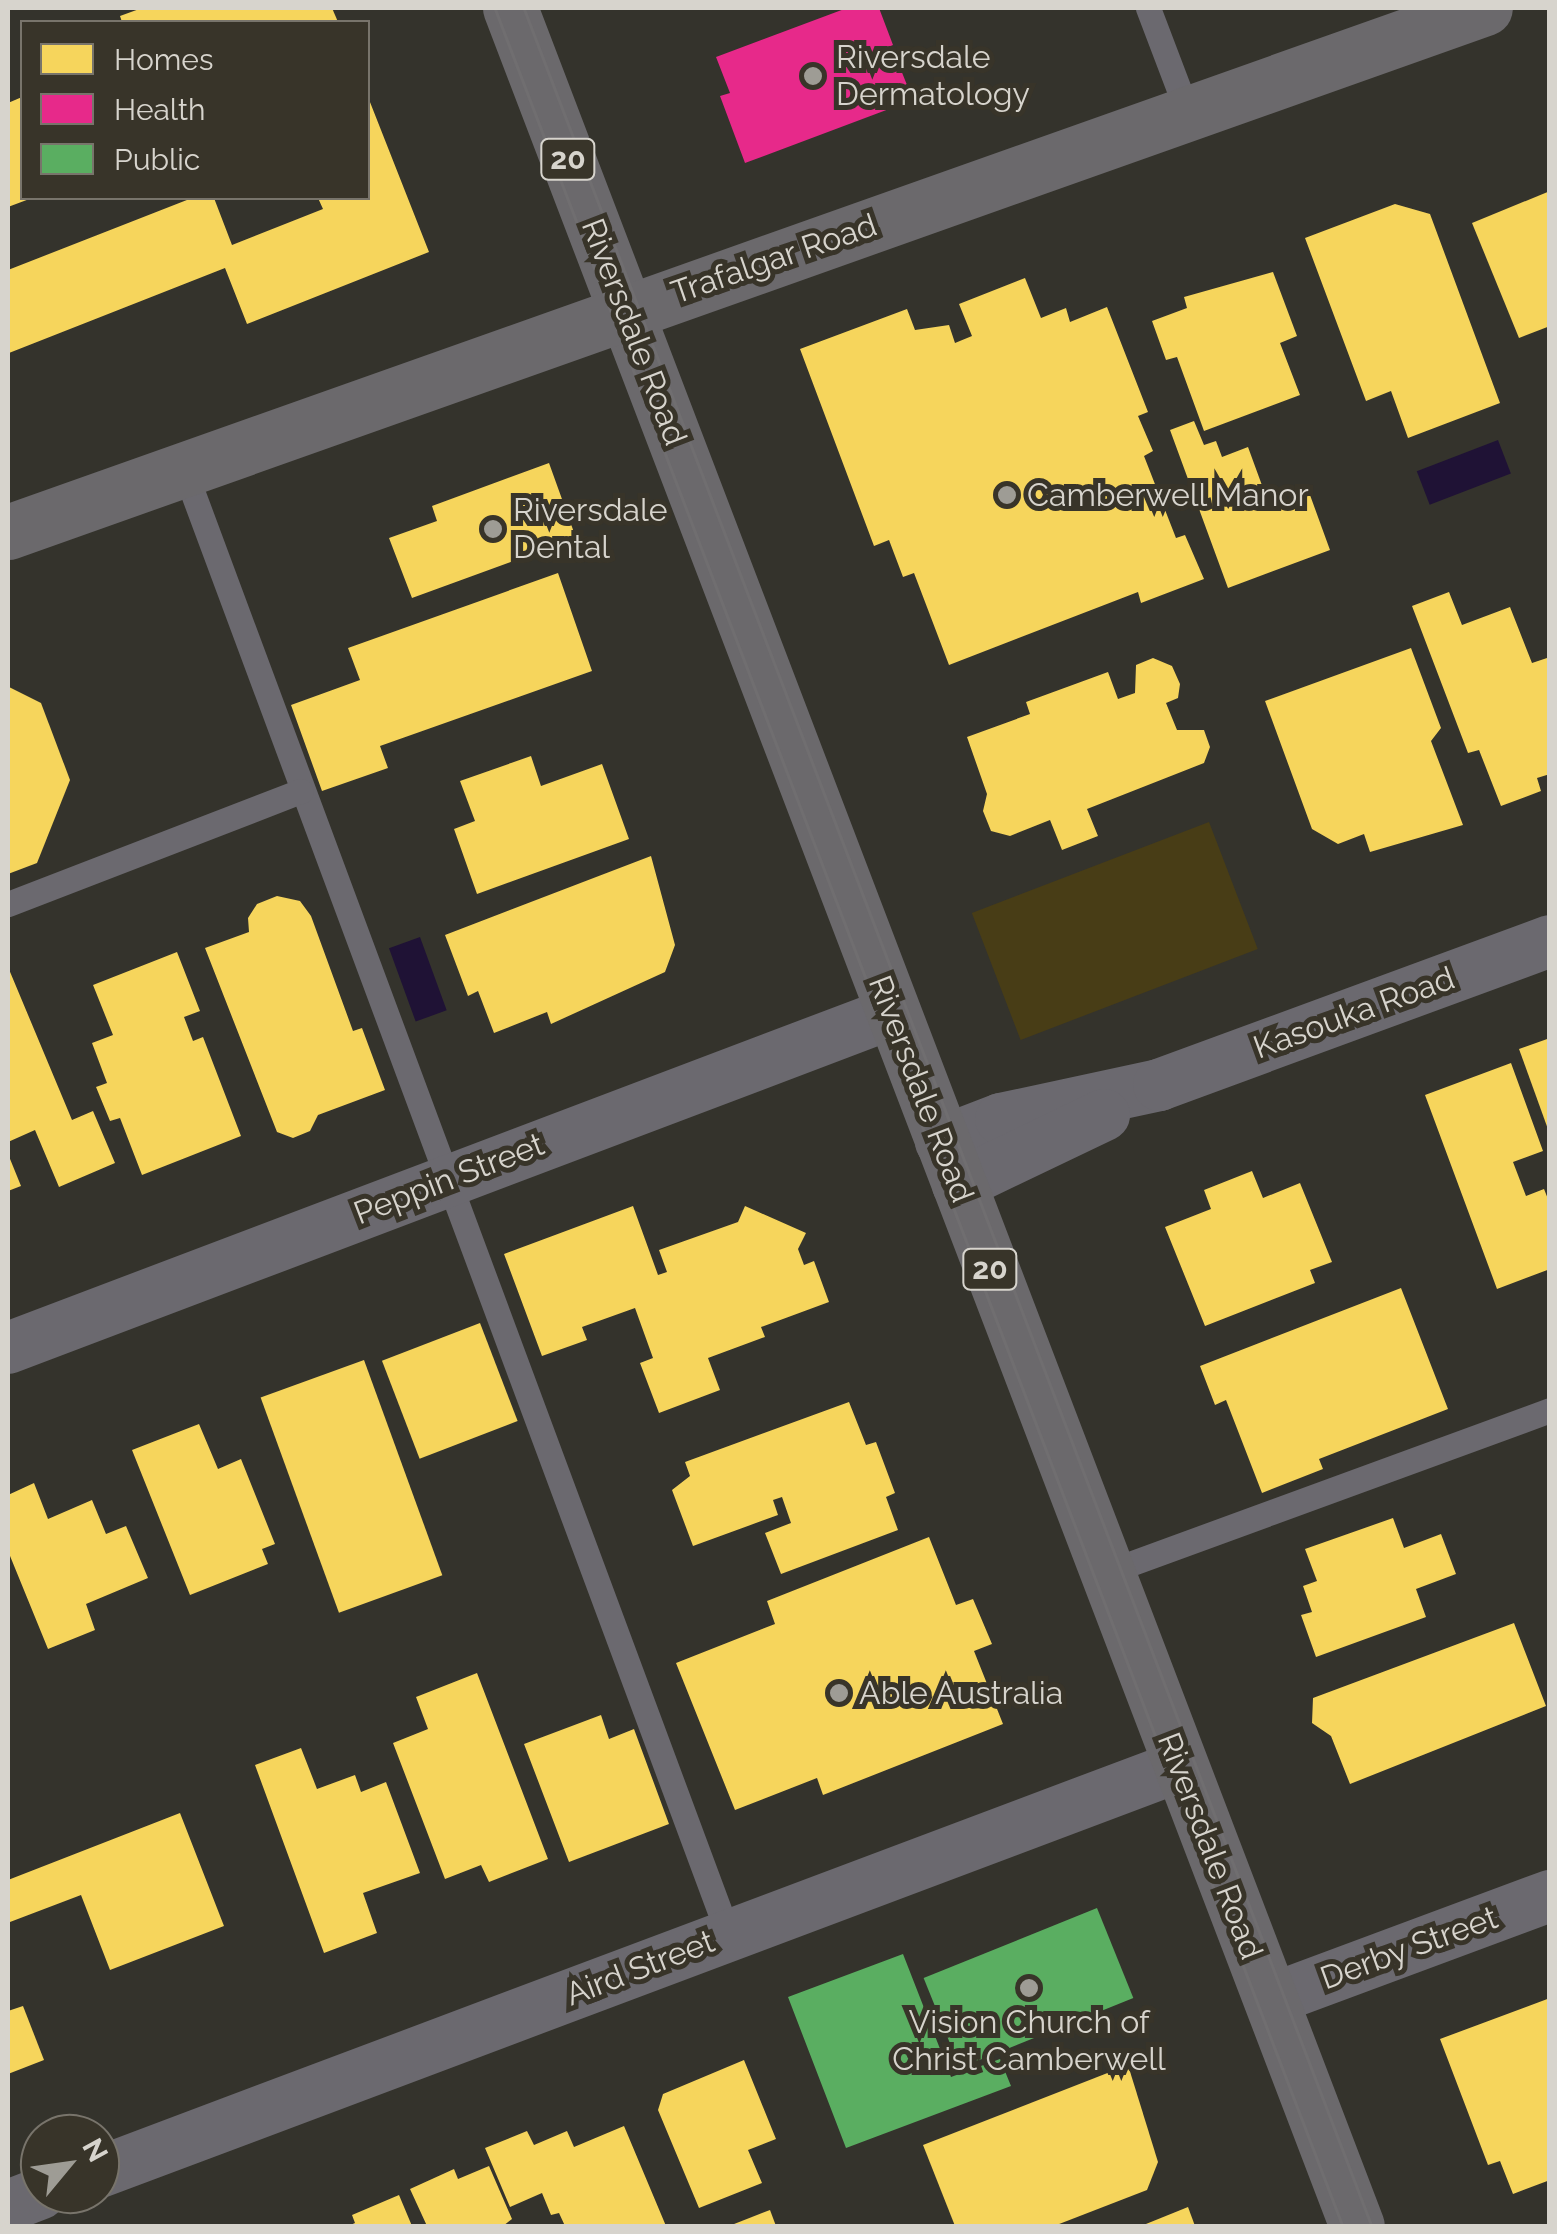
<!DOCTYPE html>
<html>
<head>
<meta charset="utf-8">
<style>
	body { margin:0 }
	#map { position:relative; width:1557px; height:2234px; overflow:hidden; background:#34332c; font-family:Raleway,sans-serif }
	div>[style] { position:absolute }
	.green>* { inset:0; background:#483d16; transform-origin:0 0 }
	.water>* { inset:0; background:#1f1235; transform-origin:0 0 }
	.homes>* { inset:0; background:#f6d55c; transform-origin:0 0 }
	.health>* { inset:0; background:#e7298a }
	.public>* { inset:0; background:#5aae61; transform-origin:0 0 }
	.service>* { height:25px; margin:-12.5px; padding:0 12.5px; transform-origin:12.5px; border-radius:12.5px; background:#6b696f }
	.minor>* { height:52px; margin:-26px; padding:0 26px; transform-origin:26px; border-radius:26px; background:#6b696f }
	.primary>* { height:55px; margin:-27.5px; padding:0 27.5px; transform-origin:27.5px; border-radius:27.5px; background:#6b696c }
	.tram>* { height:2.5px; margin:-1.25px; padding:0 1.25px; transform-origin:1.25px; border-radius:1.25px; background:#706e70 }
	.dots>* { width:28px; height:28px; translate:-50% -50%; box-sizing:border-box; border:5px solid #383429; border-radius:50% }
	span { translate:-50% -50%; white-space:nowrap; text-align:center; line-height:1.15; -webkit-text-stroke:10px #383429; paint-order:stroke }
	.shield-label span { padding:2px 8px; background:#383429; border:2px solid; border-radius:8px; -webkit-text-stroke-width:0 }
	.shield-label { font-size:30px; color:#d7d4cd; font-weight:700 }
	.poi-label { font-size:32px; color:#d7d4cd }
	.left { translate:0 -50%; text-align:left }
	.street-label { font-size:32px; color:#d7d4cd }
	.frame { position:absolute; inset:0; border:10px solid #d7d4cd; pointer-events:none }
	.legend { position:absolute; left:20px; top:20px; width:350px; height:180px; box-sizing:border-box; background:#383429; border:2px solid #78746b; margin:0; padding:12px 18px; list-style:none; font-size:30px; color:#d7d4cd }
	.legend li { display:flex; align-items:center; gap:20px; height:50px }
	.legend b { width:50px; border:2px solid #78746b }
	.north { position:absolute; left:20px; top:2114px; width:100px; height:100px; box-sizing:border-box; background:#383429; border:2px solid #78746b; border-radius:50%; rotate:61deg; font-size:28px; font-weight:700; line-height:40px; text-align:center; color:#d7d4cd }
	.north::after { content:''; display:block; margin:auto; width:35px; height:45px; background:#9e9c95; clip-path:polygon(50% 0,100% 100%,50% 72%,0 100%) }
</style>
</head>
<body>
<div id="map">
	<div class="green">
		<div style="left:1209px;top:822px;width:136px;height:254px;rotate:69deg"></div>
	</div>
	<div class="water">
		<div style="left:1498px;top:440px;width:36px;height:87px;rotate:69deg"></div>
		<div style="left:420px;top:937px;width:78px;height:33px;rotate:70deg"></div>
	</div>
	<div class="homes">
		<div style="clip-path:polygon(142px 8px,332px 8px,338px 22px,122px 22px,120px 16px)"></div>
		<div style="clip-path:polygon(22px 97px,22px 198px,32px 198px,8px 207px,8px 103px)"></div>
		<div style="clip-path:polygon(368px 97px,429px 252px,247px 324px,225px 268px,9px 353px,8px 270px,192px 198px,214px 198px,232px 245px,323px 209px,318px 198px,368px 198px)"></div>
		<div style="clip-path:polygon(1550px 191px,1550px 326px,1519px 338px,1472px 223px)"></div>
		<div style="clip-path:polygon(1395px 204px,1430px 214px,1500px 403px,1408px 438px,1391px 391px,1366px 401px,1305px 238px)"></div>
		<div style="clip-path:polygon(1273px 272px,1297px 336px,1280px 343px,1300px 395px,1204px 431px,1177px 357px,1166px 360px,1152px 321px,1187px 308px,1184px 297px)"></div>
		<div style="clip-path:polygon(1025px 278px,1041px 318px,1066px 308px,1070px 322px,1107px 307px,1148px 412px,1138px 416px,1153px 451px,1144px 456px,1176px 538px,1185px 535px,1204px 579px,1141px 603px,1138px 592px,949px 665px,914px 573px,903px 577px,889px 540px,874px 546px,800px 349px,907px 309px,915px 330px,949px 325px,955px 343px,972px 336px,959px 304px)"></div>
		<div style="clip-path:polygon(1194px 421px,1204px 445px,1216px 441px,1222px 457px,1248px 447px,1271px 510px,1310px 495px,1330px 550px,1228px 588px,1170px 430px)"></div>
		<div style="clip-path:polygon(549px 463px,576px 538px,412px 598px,389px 538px,437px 521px,432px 506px)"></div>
		<div style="clip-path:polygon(558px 573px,592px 671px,380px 746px,388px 768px,322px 791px,291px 705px,360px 680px,348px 648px)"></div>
		<div style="clip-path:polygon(1449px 592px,1462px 625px,1510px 607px,1532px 663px,1550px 657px,1550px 774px,1537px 778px,1541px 791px,1501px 806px,1479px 750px,1468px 753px,1412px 606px)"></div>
		<div style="clip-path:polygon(1411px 648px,1441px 728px,1431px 741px,1463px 825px,1370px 852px,1364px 834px,1338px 844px,1312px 829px,1265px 701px)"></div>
		<div style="clip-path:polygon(1153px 658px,1172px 666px,1180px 684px,1178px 698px,1166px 703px,1177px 730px,1204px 730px,1210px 747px,1204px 763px,1087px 809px,1098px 836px,1062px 850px,1050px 820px,1010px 836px,991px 831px,983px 811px,987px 794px,967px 737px,1030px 714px,1026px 702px,1108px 672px,1118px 699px,1135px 693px,1136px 665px)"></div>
		<div style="clip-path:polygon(9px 687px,41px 703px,70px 780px,37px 863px,8px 874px)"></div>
		<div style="clip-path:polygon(531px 756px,541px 786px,602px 764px,629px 839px,477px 894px,454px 829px,475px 821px,460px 781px)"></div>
		<div style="clip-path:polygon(651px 856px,675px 945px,665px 972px,551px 1024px,547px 1012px,494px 1033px,478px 991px,468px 996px,445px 935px)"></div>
		<div style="clip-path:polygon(277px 896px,300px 901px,311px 916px,353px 1031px,362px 1028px,385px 1090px,318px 1115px,310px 1131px,293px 1138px,277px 1132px,205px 948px,249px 932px,248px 918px,257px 904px)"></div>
		<div style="clip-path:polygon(177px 952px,200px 1011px,184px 1017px,193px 1041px,203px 1037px,241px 1136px,142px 1175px,120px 1118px,110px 1121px,96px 1087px,107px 1083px,92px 1043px,113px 1035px,93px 985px)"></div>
		<div style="clip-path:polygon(8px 967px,72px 1120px,93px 1111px,115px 1163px,59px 1187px,35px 1130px,8px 1142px)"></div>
		<div style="clip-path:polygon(1550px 1038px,1550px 1132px,1549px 1132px,1519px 1049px)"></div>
		<div style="clip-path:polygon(1511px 1063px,1543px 1151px,1513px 1162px,1526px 1196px,1544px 1189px,1550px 1204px,1550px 1269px,1497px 1289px,1425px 1095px)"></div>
		<div style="clip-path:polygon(8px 1154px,21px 1186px,8px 1191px)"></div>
		<div style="clip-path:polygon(1252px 1171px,1263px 1198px,1300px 1183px,1332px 1262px,1310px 1270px,1315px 1283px,1205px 1326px,1165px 1227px,1211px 1209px,1204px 1190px)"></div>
		<div style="clip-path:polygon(633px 1206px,658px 1275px,667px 1272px,659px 1250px,738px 1222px,745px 1206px,806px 1233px,798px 1249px,804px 1265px,814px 1261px,829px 1302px,761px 1327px,765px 1337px,708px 1358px,720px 1390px,659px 1413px,640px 1363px,653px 1358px,635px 1308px,582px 1327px,587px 1340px,542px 1356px,504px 1254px)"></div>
		<div style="clip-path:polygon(1401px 1288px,1448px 1409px,1319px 1459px,1323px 1469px,1262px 1493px,1226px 1400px,1215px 1405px,1200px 1366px)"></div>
		<div style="left:480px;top:1323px;width:105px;height:105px;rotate:69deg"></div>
		<div style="left:364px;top:1360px;width:229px;height:110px;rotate:70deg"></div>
		<div style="clip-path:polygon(849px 1402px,866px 1445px,876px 1442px,895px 1493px,886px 1497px,898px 1530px,781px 1574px,765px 1533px,791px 1523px,782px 1497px,773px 1500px,778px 1515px,693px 1546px,672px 1490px,690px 1476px,685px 1462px)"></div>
		<div style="clip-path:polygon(199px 1424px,218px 1469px,241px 1459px,275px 1544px,262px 1549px,268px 1564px,190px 1595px,132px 1450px)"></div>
		<div style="clip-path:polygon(34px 1483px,48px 1519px,92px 1500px,106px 1534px,126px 1526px,148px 1578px,86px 1604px,95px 1630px,48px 1649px,8px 1551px,8px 1495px)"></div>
		<div style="clip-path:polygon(1393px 1518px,1404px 1548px,1441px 1534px,1456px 1574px,1416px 1589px,1426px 1617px,1316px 1657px,1301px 1615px,1312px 1612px,1303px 1586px,1317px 1581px,1305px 1549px)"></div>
		<div style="clip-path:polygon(929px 1537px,956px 1605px,973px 1599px,992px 1644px,974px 1651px,1003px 1724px,823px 1795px,817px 1778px,735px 1810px,676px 1663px,775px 1624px,767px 1601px)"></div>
		<div style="clip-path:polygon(1514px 1623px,1546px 1706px,1350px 1784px,1331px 1736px,1312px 1723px,1313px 1698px)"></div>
		<div style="clip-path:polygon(477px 1673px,548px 1859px,489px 1882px,481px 1865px,445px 1879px,393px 1743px,428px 1729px,416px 1697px)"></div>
		<div style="clip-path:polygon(601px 1715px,609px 1739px,634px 1729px,669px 1824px,569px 1862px,524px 1744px)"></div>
		<div style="clip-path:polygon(301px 1748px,317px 1789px,355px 1775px,361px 1792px,386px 1782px,420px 1873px,363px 1893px,377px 1933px,324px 1953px,255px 1765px)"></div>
		<div style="clip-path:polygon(180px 1813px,224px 1926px,110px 1970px,81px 1895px,10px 1922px,8px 1880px)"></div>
		<div style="clip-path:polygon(1550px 1998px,1550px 2180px,1513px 2194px,1500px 2161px,1488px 2165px,1440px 2039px)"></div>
		<div style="clip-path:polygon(23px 2006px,44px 2060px,8px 2074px,8px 2011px)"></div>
		<div style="clip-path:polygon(744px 2060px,776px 2139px,748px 2150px,762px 2183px,699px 2208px,658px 2110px,663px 2094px)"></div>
		<div style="clip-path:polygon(1128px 2065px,1158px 2162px,1147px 2190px,1054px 2226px,955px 2226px,923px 2145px)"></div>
		<div style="clip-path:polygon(624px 2126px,666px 2226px,565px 2226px,559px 2213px,551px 2215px,542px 2193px,510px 2207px,485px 2148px,527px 2131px,534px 2145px,567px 2131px,574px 2147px)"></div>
		<div style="clip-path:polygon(489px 2166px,512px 2219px,503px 2226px,427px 2226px,410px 2189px,454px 2169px,458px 2179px)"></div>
		<div style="clip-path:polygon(399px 2195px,412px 2226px,348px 2226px,355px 2223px,352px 2215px)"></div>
		<div style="clip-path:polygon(1188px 2207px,1195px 2226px,1141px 2226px)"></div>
		<div style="clip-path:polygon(770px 2210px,776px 2226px,729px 2226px)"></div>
	</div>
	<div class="health">
		<div style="clip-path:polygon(847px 8px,879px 8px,893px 45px,881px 50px,884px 59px,895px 55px,913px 100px,745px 163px,720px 96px,730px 93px,716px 57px)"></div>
	</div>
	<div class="public">
		<div style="left:1097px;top:1908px;width:97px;height:187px;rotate:68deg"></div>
		<div style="clip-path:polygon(903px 1954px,951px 2077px,1000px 2059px,1011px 2086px,846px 2148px,788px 1997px)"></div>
	</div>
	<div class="service">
		<div style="left:1148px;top:8px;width:116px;rotate:69.2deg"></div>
		<div style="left:185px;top:472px;width:1560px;rotate:69.62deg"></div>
		<div style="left:8px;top:904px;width:314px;rotate:-21.1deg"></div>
		<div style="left:1105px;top:1573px;width:474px;rotate:-20.1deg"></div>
	</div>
	<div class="minor">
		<div style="left:941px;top:1142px;width:64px;rotate:-21deg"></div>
		<div style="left:1001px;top:1119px;width:162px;rotate:-12.1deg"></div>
		<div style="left:1159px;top:1085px;width:417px;rotate:-20.2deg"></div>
		<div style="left:958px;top:1185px;width:162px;rotate:-25.6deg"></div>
		<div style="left:8px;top:1348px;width:945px;rotate:-20.75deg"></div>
		<div style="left:1270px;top:2000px;width:299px;rotate:-20.4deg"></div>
		<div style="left:100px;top:2172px;width:1154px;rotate:-20.6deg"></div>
		<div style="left:8px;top:2206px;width:34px;rotate:-21deg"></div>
	</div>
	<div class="primary">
		<div style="left:510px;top:8px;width:2374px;rotate:69.1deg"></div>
		<div style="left:8px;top:532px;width:1567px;rotate:-19.53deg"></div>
	</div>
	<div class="tram">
		<div style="left:495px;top:8px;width:2375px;rotate:69.08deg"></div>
		<div style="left:524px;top:8px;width:2375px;rotate:69.08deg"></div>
	</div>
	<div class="dots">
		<div style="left:813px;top:76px;background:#9e9c95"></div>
		<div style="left:1007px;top:495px;background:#9e9c95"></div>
		<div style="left:493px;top:529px;background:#9e9c95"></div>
		<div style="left:839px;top:1693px;background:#9e9c95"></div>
		<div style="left:1029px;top:1988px;background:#9e9c95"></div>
	</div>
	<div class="shield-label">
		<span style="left:568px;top:159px">20</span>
		<span style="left:990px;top:1269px">20</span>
	</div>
	<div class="poi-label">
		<span class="left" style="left:836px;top:76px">Riversdale<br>Dermatology</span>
		<span class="left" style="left:1027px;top:495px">Camberwell Manor</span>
		<span class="left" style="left:513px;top:529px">Riversdale<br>Dental</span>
		<span class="left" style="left:859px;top:1693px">Able Australia</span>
		<span style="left:1029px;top:2041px">Vision Church of<br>Christ Camberwell</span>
	</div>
	<div class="street-label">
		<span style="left:774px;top:259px;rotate:-19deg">Trafalgar Road</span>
		<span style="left:634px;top:332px;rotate:69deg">Riversdale Road</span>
		<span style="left:1354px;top:1013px;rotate:-20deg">Kasouka Road</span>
		<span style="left:921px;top:1089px;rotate:69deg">Riversdale Road</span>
		<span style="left:449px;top:1179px;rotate:-21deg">Peppin Street</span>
		<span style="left:1210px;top:1846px;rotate:69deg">Riversdale Road</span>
		<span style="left:1409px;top:1948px;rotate:-20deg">Derby Street</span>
		<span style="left:640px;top:1968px;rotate:-21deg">Aird Street</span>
	</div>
	<div class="frame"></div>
	<ul class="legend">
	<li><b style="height:28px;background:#f6d55c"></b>Homes</li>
	<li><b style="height:28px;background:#e7298a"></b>Health</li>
	<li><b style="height:28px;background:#5aae61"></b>Public</li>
	</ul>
	<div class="north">N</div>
</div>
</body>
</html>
